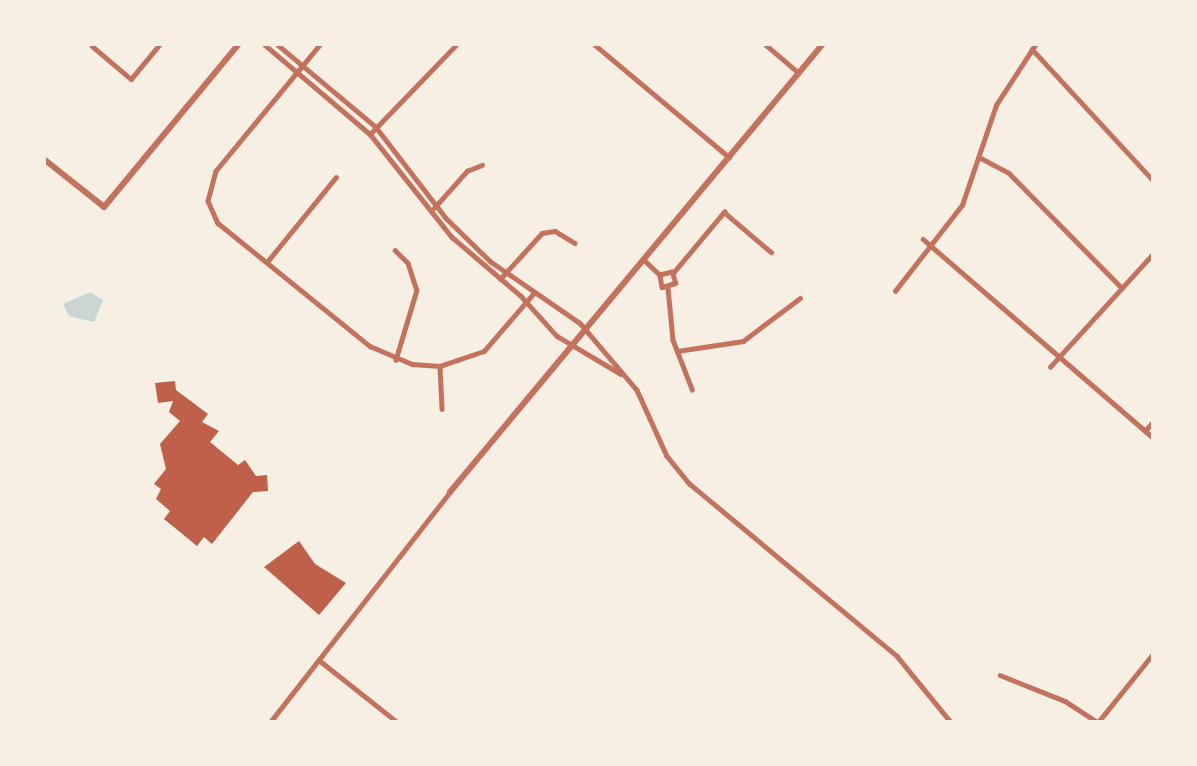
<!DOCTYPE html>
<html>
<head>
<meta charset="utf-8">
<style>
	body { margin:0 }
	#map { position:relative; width:1197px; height:766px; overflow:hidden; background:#f6efe4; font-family:Rubik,sans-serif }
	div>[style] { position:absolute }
	.water>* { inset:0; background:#c9d6d2 }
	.building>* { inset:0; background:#bf614a }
	.minor>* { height:4.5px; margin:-2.25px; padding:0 2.25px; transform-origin:2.25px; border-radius:2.25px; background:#c5725c }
	.tertiary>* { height:6px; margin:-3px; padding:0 3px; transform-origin:3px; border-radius:3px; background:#c5725c }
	span { translate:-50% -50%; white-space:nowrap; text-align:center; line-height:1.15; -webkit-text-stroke:5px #f6efe4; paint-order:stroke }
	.frame { position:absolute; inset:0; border:46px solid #f6efe4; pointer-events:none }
</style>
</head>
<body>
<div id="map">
	<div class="water">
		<div style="clip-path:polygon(90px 292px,103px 300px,94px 322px,69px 316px,63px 304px)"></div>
	</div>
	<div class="building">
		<div style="clip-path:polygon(175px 381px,176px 390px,208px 414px,202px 422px,219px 431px,210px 442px,238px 465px,245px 460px,256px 476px,267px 475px,268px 491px,253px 492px,212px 544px,204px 537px,197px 546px,164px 519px,170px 511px,156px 499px,161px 489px,154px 484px,166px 469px,160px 444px,180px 421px,169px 412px,173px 401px,158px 403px,155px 383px)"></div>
		<div style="clip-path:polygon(299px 541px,315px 564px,346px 583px,319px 615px,264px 567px)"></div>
	</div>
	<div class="minor">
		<div style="left:265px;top:45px;width:138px;rotate:40.3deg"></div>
		<div style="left:370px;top:134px;width:132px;rotate:51.5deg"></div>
		<div style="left:452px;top:237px;width:91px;rotate:40.5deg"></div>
		<div style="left:521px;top:296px;width:54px;rotate:48deg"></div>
		<div style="left:557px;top:336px;width:74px;rotate:30.7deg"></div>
		<div style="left:278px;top:45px;width:128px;rotate:39.9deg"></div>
		<div style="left:376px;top:127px;width:115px;rotate:52.4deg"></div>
		<div style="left:446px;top:218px;width:62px;rotate:44.3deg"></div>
		<div style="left:490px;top:261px;width:109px;rotate:34.6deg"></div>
		<div style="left:580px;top:323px;width:88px;rotate:49.6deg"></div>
		<div style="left:637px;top:390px;width:72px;rotate:65.6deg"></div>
		<div style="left:667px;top:456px;width:36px;rotate:51deg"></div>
		<div style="left:690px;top:484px;width:269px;rotate:39.7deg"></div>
		<div style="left:897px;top:656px;width:84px;rotate:50.8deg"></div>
		<div style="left:320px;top:45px;width:163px;rotate:129.5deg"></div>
		<div style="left:216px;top:171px;width:31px;rotate:105deg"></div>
		<div style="left:208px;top:201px;width:24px;rotate:66deg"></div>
		<div style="left:218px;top:223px;width:196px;rotate:39deg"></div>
		<div style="left:370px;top:346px;width:46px;rotate:23.2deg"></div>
		<div style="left:412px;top:364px;width:28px;rotate:4deg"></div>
		<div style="left:440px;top:366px;width:46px;rotate:-18.8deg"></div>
		<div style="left:484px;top:351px;width:75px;rotate:-49.3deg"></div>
		<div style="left:595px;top:45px;width:175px;rotate:39.9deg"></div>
		<div style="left:766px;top:45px;width:43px;rotate:40.3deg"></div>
		<div style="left:92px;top:46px;width:51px;rotate:40.2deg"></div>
		<div style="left:131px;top:79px;width:44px;rotate:-50.5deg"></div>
		<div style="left:1032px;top:49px;width:177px;rotate:47.3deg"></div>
		<div style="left:370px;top:134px;width:124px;rotate:-46deg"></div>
		<div style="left:979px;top:157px;width:34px;rotate:28deg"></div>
		<div style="left:1009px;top:173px;width:158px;rotate:45.5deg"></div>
		<div style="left:434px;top:208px;width:50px;rotate:-48.3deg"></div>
		<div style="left:467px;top:171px;width:16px;rotate:-22deg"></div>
		<div style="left:923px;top:239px;width:303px;rotate:40.8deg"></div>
		<div style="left:395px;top:250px;width:18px;rotate:45deg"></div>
		<div style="left:408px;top:263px;width:28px;rotate:72deg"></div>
		<div style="left:417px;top:290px;width:73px;rotate:106.7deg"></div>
		<div style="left:643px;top:259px;width:23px;rotate:43deg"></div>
		<div style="left:660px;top:275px;width:12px;rotate:81deg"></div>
		<div style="left:662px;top:287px;width:14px;rotate:-17deg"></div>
		<div style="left:675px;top:283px;width:11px;rotate:-105deg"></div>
		<div style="left:672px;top:272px;width:12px;rotate:166deg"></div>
		<div style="left:267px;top:262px;width:109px;rotate:-50.9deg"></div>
		<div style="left:673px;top:273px;width:80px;rotate:-50.1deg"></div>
		<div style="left:724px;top:212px;width:62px;rotate:40.4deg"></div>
		<div style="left:500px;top:279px;width:62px;rotate:-47.6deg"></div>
		<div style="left:542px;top:233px;width:13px;rotate:-9deg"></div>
		<div style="left:555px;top:231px;width:23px;rotate:31deg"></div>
		<div style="left:668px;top:288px;width:52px;rotate:84.5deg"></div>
		<div style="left:673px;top:340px;width:53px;rotate:68.8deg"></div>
		<div style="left:895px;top:291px;width:109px;rotate:-52.1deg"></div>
		<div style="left:962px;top:205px;width:106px;rotate:-71.2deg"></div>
		<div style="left:996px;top:105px;width:72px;rotate:-57deg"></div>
		<div style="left:677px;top:351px;width:67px;rotate:-8.6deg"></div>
		<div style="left:743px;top:341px;width:71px;rotate:-37deg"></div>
		<div style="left:440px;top:366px;width:43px;rotate:87.3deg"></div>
		<div style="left:1050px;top:367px;width:151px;rotate:-47.7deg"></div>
		<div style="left:1145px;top:431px;width:11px;rotate:-49deg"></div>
		<div style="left:319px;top:660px;width:98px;rotate:38.4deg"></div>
		<div style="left:1000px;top:675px;width:70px;rotate:21.8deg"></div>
		<div style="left:1065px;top:701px;width:37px;rotate:33deg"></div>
		<div style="left:271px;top:721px;width:291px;rotate:-52deg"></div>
		<div style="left:1099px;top:721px;width:85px;rotate:-51.2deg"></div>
	</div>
	<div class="tertiary">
		<div style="left:45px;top:160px;width:75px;rotate:38.5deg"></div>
		<div style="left:104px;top:207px;width:210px;rotate:-50.4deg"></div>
		<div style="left:450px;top:492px;width:582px;rotate:-50.23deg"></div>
	</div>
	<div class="frame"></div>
</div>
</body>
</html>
